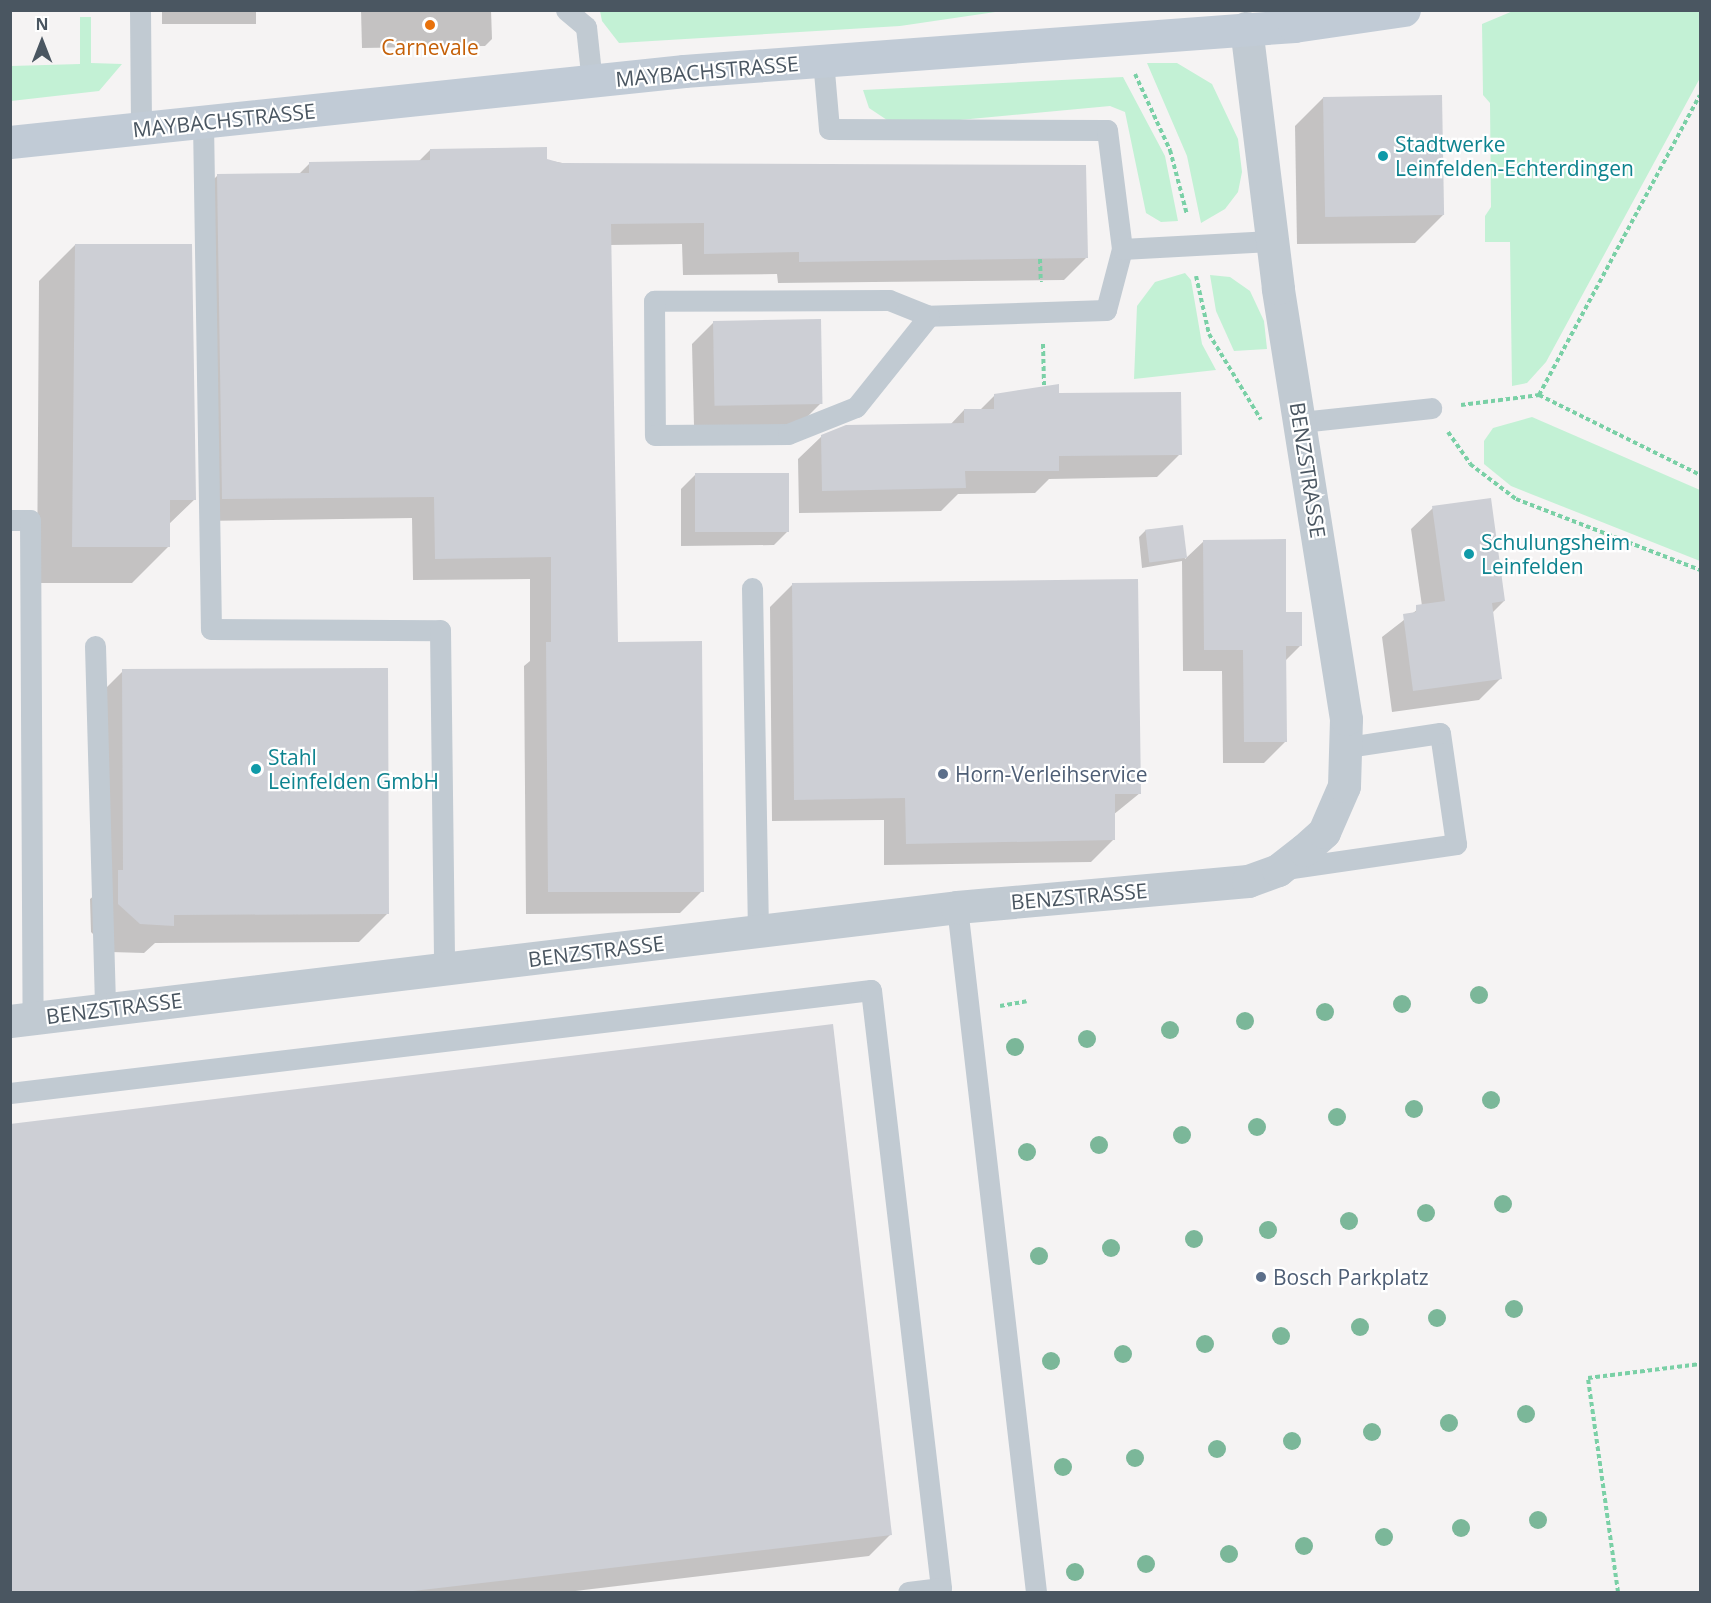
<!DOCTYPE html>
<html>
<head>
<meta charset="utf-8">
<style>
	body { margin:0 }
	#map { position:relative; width:1711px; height:1603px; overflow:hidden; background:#f5f3f3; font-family:"Open Sans",sans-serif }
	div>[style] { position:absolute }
	.green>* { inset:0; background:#c3f1d5 }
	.shadow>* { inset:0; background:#0003; transform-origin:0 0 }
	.building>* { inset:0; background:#cdcfd5; transform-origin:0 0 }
	.path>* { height:4px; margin-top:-2px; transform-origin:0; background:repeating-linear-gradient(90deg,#7ad0a6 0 4.5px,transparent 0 7.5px) }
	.lane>* { height:21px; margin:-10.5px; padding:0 10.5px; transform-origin:10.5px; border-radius:10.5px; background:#c1cad2 }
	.street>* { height:33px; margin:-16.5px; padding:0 16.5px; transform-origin:16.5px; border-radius:16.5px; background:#c1cad2 }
	.secondary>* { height:33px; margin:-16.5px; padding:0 16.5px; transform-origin:16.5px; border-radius:16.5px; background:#c1cbd6 }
	.trees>* { width:18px; height:18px; margin:-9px; border-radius:50%; background:#7bb799 }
	.dots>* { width:16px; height:16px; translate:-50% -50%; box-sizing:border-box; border:3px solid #fff; border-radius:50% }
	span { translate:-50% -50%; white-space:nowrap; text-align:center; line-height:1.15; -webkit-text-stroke:4.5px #fff; paint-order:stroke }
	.food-label { font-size:21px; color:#c56008 }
	.street-label { font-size:21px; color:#4a5661 }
	.culture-label { font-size:21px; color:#0d838f }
	.left { translate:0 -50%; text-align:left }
	.service-label { font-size:21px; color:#4e5e75 }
	.frame { position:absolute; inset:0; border:12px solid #4a5661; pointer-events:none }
	.north { position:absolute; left:12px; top:12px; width:60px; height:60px; -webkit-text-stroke:4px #fff; paint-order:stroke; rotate:0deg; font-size:16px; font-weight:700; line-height:24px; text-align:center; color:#4a5661 }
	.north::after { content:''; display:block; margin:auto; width:21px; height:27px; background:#4a5661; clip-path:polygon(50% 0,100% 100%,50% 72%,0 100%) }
</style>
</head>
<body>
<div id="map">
	<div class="green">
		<div style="clip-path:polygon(600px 11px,600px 10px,1002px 11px,900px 26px,619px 43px,602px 21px)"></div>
		<div style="clip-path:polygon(1513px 11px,1700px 11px,1700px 78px,1546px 362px,1527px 383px,1512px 386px,1510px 242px,1485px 242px,1485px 216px,1491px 207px,1490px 103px,1483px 95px,1482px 24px)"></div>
		<div style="clip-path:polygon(80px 17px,91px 17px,91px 63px,122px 64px,99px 91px,11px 101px,11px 66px,80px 64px)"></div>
		<div style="clip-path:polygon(1147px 63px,1177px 63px,1212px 84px,1238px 139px,1242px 172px,1238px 192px,1225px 209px,1201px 223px,1187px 156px)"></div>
		<div style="clip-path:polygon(1123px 77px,1165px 156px,1178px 221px,1161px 222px,1146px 213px,1125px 112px,1110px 106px,896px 126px,869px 108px,863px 90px)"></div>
		<div style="clip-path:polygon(1185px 273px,1191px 280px,1202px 344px,1216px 370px,1134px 379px,1137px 306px,1155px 282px)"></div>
		<div style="clip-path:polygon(1210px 275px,1230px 277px,1250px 291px,1264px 321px,1267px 349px,1234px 351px,1216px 311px)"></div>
		<div style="clip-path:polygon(1532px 417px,1700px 490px,1700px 561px,1511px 486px,1484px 464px,1484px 441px,1493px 428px)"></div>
	</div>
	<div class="shadow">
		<div style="left:162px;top:10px;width:94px;height:14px"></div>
		<div style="clip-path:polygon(361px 10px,491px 10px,492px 39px,485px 46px,362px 48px)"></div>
		<div style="clip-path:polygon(1323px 98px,1443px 215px,1415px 243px,1297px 244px,1295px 126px)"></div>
		<div style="clip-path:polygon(430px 150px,546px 160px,1086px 258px,1064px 280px,778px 283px,777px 274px,683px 275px,682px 244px,610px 245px,617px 643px,702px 891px,680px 913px,526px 914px,524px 666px,530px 661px,530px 579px,413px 580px,412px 518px,200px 521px,195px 198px,217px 176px,299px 174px,310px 163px,418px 162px)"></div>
		<div style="clip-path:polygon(75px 245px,195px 499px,168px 525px,168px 547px,132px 583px,37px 583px,39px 281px)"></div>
		<div style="clip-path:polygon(714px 322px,820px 404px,799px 425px,694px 426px,692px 344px)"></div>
		<div style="clip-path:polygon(1057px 386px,1057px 395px,1180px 454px,1157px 477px,1049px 479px,1035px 493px,958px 494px,941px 511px,799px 513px,798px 459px,822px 436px,950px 425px,964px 410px,980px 410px,995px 395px)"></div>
		<div style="clip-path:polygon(695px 475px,788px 531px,774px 545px,681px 546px,681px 489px)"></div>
		<div style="clip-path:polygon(1433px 508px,1504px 601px,1492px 613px,1501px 678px,1479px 700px,1392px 712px,1382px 637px,1422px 606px,1411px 529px)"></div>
		<div style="clip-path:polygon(1182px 527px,1185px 559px,1204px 541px,1285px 614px,1300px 646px,1285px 661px,1286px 741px,1264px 763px,1223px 763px,1222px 671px,1183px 671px,1182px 561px,1142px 568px,1139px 537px,1146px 530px)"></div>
		<div style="clip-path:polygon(793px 584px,1140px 793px,1113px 815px,1113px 840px,1091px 862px,884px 865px,884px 820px,772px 821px,770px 607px)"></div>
		<div style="clip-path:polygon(123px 671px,387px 914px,359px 942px,155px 943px,144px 953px,111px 952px,91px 932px,90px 899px,96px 894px,95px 699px)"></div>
		<div style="clip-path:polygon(891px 1534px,869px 1556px,567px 1592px,10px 1592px)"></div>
	</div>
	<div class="building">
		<div style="left:1442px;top:95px;width:120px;height:119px;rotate:89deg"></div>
		<div style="clip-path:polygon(547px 147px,547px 159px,561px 163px,1086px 165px,1088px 258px,799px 262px,799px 252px,704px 254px,704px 223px,611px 224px,618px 642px,702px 641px,704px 892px,548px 892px,546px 642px,551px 642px,551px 557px,435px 559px,434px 497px,222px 499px,217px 174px,309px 173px,309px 162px,430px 160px,430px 149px)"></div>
		<div style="clip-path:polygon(75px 244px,192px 244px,196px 500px,170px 500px,170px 547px,72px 547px)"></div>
		<div style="left:821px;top:319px;width:85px;height:108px;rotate:89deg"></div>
		<div style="clip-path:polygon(1059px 384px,1059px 393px,1181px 392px,1182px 455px,1059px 456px,1059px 471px,965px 471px,966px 488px,822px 491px,821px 435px,846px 425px,964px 423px,964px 409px,994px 409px,994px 394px)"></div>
		<div style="left:695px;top:473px;width:94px;height:59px"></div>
		<div style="clip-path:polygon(1491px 498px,1505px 601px,1492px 603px,1502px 679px,1413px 691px,1403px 614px,1416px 612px,1416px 605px,1445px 601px,1432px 506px)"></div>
		<div style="left:1183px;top:525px;width:33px;height:38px;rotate:83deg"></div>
		<div style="clip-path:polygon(1286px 539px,1286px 612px,1302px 612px,1302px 646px,1286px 646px,1287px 742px,1244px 742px,1243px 650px,1204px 650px,1203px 540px)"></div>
		<div style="clip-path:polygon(1138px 579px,1141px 794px,1115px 794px,1115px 840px,906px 844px,905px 798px,794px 800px,792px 583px)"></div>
		<div style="clip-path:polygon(388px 668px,389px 914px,174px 915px,174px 926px,140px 924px,118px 904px,118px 870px,123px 870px,122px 669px)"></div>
		<div style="clip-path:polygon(833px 1024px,892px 1535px,396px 1593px,10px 1593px,10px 1124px)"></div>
	</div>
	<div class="path">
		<div style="left:1135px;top:74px;width:84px;rotate:65.3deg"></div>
		<div style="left:1170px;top:150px;width:67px;rotate:75.3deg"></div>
		<div style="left:1040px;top:259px;width:23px;rotate:88deg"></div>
		<div style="left:1196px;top:276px;width:59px;rotate:77.4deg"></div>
		<div style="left:1209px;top:334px;width:100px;rotate:58.8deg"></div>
		<div style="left:1043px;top:344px;width:41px;rotate:88.6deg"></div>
		<div style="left:1539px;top:395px;width:180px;rotate:26.4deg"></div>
		<div style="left:1461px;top:405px;width:79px;rotate:-7.3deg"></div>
		<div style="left:1539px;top:395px;width:340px;rotate:-61.8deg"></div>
		<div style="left:1448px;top:432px;width:39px;rotate:55deg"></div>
		<div style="left:1470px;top:464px;width:58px;rotate:37.3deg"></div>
		<div style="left:1516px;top:499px;width:197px;rotate:21.1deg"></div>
		<div style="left:1000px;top:1006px;width:27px;rotate:-10deg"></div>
		<div style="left:1618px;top:1592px;width:216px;rotate:-98deg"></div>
		<div style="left:1588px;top:1378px;width:113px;rotate:-7.1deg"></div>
	</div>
	<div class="lane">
		<div style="left:140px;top:10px;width:119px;rotate:89.5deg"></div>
		<div style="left:566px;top:10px;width:26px;rotate:40deg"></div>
		<div style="left:586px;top:27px;width:55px;rotate:83.8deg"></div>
		<div style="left:823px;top:60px;width:69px;rotate:85deg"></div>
		<div style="left:829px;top:129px;width:278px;rotate:0.2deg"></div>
		<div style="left:1107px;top:130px;width:120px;rotate:82.8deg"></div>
		<div style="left:1122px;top:249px;width:63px;rotate:104.7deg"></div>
		<div style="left:1106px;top:310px;width:177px;rotate:178.1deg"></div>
		<div style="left:929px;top:316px;width:43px;rotate:-158.2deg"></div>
		<div style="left:889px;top:300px;width:235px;rotate:179.8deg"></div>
		<div style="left:654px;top:301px;width:134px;rotate:89.6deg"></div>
		<div style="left:655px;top:435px;width:133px;rotate:-0.4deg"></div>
		<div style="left:788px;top:434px;width:73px;rotate:-21.7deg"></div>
		<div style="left:856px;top:407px;width:117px;rotate:-51.3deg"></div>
		<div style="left:203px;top:122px;width:507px;rotate:89.1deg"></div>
		<div style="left:211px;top:629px;width:229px;rotate:0.3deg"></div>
		<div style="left:440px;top:630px;width:339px;rotate:89.3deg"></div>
		<div style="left:1122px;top:249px;width:149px;rotate:-3.1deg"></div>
		<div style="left:1301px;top:422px;width:131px;rotate:-6.1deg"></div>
		<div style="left:10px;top:520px;width:20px"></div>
		<div style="left:30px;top:520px;width:498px;rotate:89.7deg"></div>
		<div style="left:752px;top:588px;width:343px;rotate:89deg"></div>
		<div style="left:95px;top:646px;width:363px;rotate:88.4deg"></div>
		<div style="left:1285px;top:869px;width:173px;rotate:-8.3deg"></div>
		<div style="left:1456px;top:844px;width:112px;rotate:-98.2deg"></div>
		<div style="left:1440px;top:733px;width:94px;rotate:171.4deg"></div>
		<div style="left:957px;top:907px;width:690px;rotate:83.42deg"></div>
		<div style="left:10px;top:1093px;width:867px;rotate:-6.82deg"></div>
		<div style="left:871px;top:990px;width:602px;rotate:83.32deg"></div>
		<div style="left:941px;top:1588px;width:33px;rotate:173deg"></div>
	</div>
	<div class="street">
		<div style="left:10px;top:1021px;width:954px;rotate:-6.86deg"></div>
		<div style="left:957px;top:907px;width:292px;rotate:-5.1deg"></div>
		<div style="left:1248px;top:881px;width:32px;rotate:-20deg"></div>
		<div style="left:1278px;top:870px;width:33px;rotate:-38deg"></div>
		<div style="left:1304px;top:850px;width:27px;rotate:-42deg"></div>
		<div style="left:1324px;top:832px;width:50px;rotate:-66.5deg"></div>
		<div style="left:1344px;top:786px;width:67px;rotate:-88.3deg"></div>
		<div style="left:1346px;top:719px;width:436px;rotate:-99deg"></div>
		<div style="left:1278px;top:288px;width:262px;rotate:-97deg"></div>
	</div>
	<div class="secondary">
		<div style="left:10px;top:142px;width:678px;rotate:-6.01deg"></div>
		<div style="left:684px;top:71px;width:612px;rotate:-4.22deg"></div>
		<div style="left:1294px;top:26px;width:111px;rotate:-8.3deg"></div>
	</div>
	<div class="trees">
		<div style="left:1479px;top:995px"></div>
		<div style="left:1402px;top:1004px"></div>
		<div style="left:1325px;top:1012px"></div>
		<div style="left:1245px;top:1021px"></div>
		<div style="left:1170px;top:1030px"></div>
		<div style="left:1087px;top:1039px"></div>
		<div style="left:1015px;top:1047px"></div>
		<div style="left:1491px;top:1100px"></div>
		<div style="left:1414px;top:1109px"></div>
		<div style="left:1337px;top:1117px"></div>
		<div style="left:1257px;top:1127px"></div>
		<div style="left:1182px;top:1135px"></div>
		<div style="left:1099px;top:1145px"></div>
		<div style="left:1027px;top:1152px"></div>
		<div style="left:1503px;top:1204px"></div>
		<div style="left:1426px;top:1213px"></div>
		<div style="left:1349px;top:1221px"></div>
		<div style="left:1268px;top:1230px"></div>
		<div style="left:1194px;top:1239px"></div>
		<div style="left:1111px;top:1248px"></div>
		<div style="left:1039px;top:1256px"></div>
		<div style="left:1514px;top:1309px"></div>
		<div style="left:1437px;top:1318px"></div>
		<div style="left:1360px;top:1327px"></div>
		<div style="left:1281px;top:1336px"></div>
		<div style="left:1205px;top:1344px"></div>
		<div style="left:1123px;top:1354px"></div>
		<div style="left:1051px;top:1361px"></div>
		<div style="left:1526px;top:1414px"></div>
		<div style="left:1449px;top:1423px"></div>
		<div style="left:1372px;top:1432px"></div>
		<div style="left:1292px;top:1441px"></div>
		<div style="left:1217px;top:1449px"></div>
		<div style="left:1135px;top:1458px"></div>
		<div style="left:1063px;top:1467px"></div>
		<div style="left:1538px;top:1520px"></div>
		<div style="left:1461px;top:1528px"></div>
		<div style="left:1384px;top:1537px"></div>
		<div style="left:1304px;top:1546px"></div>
		<div style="left:1229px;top:1554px"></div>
		<div style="left:1146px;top:1564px"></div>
		<div style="left:1075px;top:1572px"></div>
	</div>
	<div class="dots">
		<div style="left:430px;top:25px;background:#e8710a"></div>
		<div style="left:1383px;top:156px;background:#0f9aa8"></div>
		<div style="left:1469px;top:554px;background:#0f9aa8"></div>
		<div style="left:256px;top:769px;background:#0f9aa8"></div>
		<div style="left:943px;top:774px;background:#5c6f8a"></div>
		<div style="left:1261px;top:1277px;background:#5c6f8a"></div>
	</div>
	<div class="food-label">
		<span style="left:430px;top:47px">Carnevale</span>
	</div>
	<div class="street-label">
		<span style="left:707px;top:71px;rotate:-5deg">MAYBACHSTRASSE</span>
		<span style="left:224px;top:120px;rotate:-6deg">MAYBACHSTRASSE</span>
		<span style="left:1308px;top:470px;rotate:81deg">BENZSTRASSE</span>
		<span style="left:1079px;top:896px;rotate:-5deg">BENZSTRASSE</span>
		<span style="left:596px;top:951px;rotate:-7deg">BENZSTRASSE</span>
		<span style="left:114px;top:1008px;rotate:-7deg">BENZSTRASSE</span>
	</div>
	<div class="culture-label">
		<span class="left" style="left:1395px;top:156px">Stadtwerke<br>Leinfelden-Echterdingen</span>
		<span class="left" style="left:1481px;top:554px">Schulungsheim<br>Leinfelden</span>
		<span class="left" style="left:268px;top:769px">Stahl<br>Leinfelden GmbH</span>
	</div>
	<div class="service-label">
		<span class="left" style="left:955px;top:774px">Horn-Verleihservice</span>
		<span class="left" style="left:1273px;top:1277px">Bosch Parkplatz</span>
	</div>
	<div class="frame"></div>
	<div class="north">N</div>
</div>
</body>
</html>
